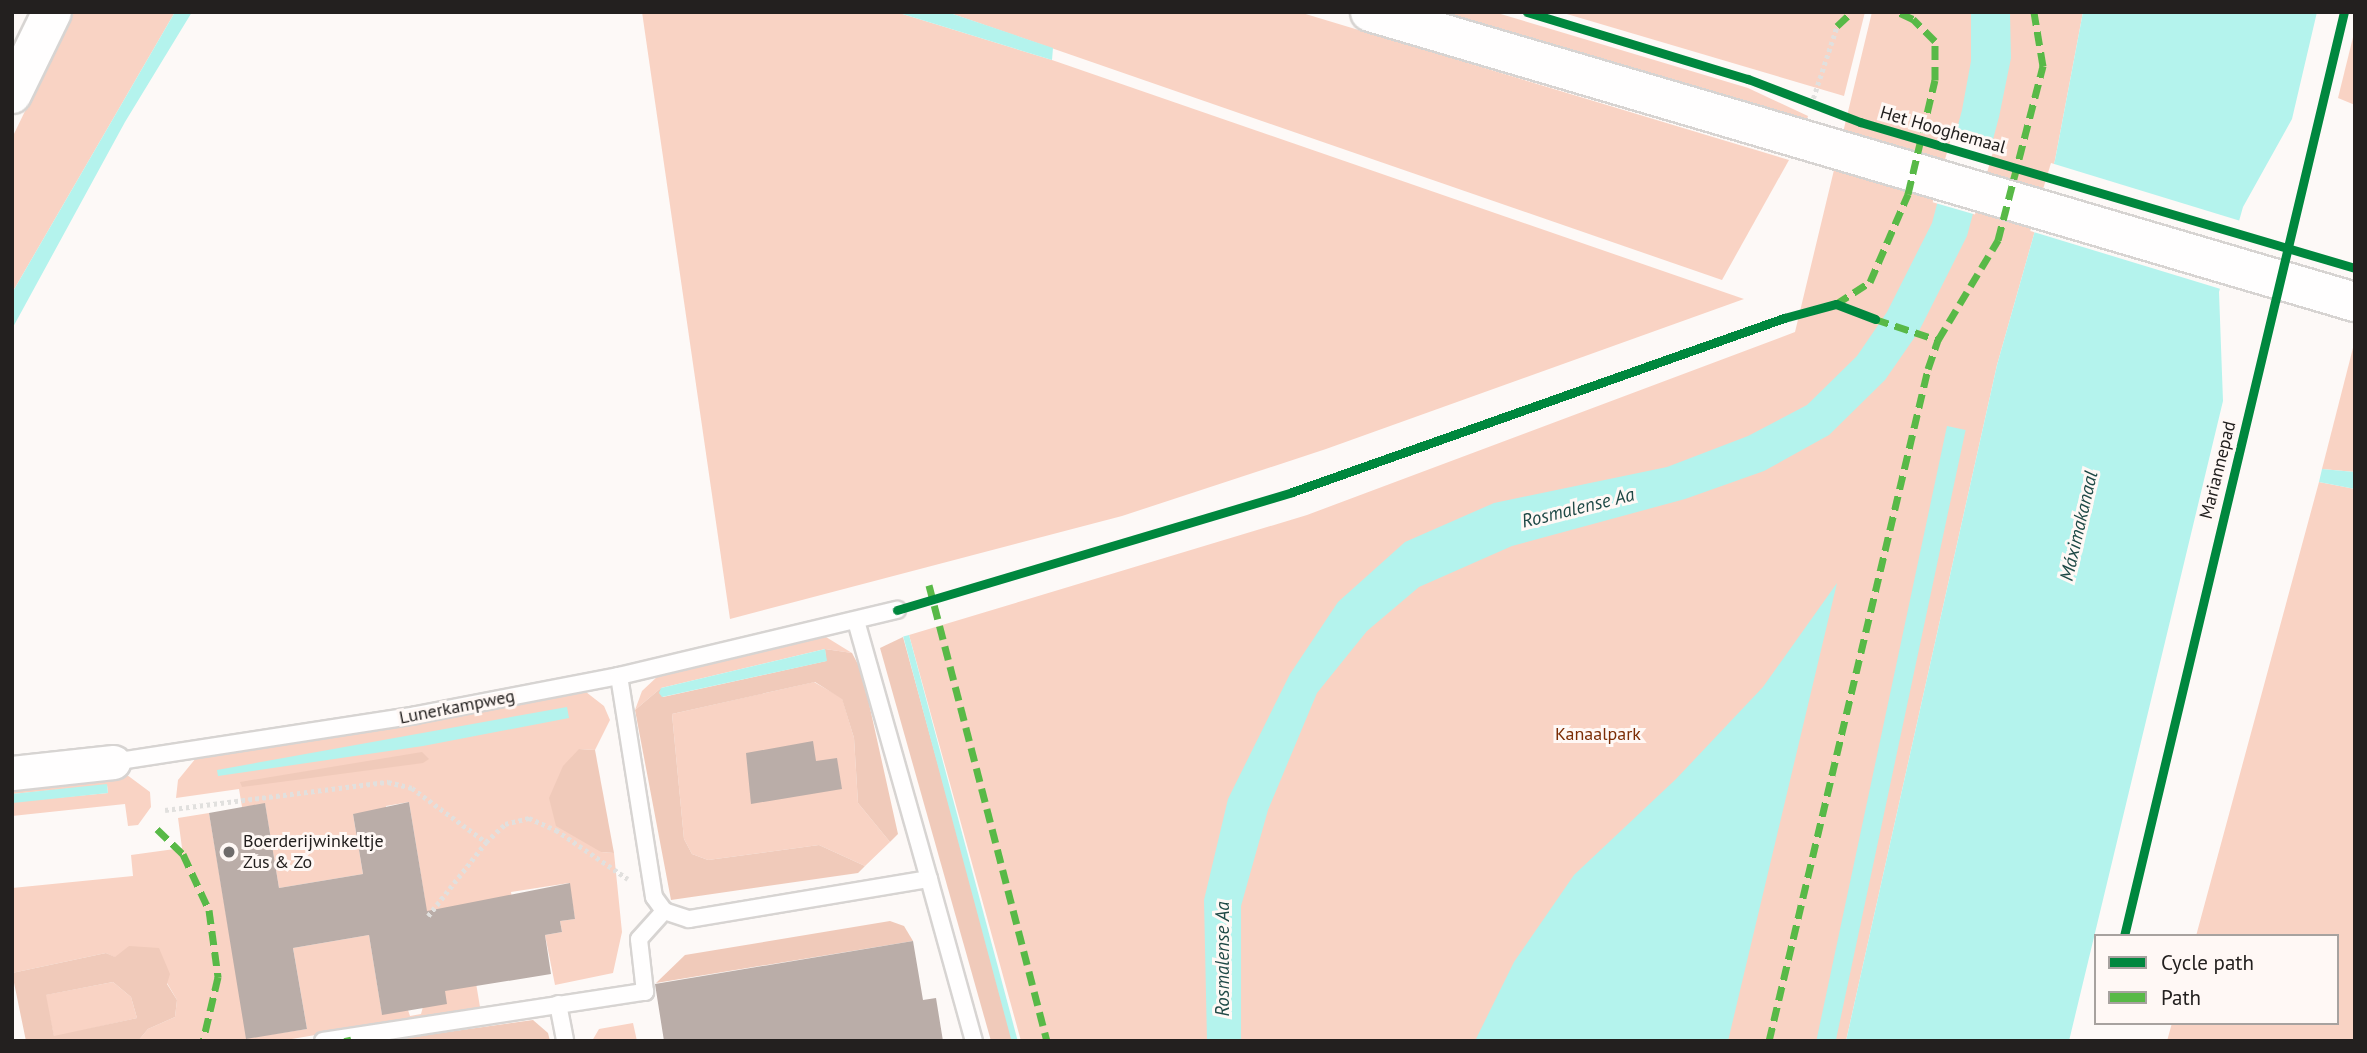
<!DOCTYPE html>
<html>
<head>
<meta charset="utf-8">
<style>
	body { margin:0 }
	#map { position:relative; width:2367px; height:1053px; overflow:hidden; background:#fdf9f7; font-family:"PT Sans",sans-serif }
	div>[style] { position:absolute }
	.green>* { inset:0; background:#f9d3c4 }
	.forest>* { inset:0; background:#f0caba }
	.water>* { inset:0; background:#b4f3ed; transform-origin:0 0 }
	.pier>* { inset:0; background:#fdf9f7; transform-origin:0 0 }
	.building>* { inset:0; background:#baada8 }
	.path>* { height:4.5px; margin-top:-2.25px; transform-origin:0; background:repeating-linear-gradient(90deg,#e1e0de 0 3.5px,transparent 0 7px) }
	.roads { filter:drop-shadow(2px 0 #d7d4d2) drop-shadow(-2px 0 #d7d4d2) drop-shadow(0 2px #d7d4d2) drop-shadow(0 -2px #d7d4d2) }
	.service>* { height:16px; margin:-8px; padding:0 8px; transform-origin:8px; border-radius:8px; background:#fffefe }
	.minor>* { height:33px; margin:-16.5px; padding:0 16.5px; transform-origin:16.5px; border-radius:16.5px; background:#fffefe }
	.tertiary>* { height:38px; margin:-19px; padding:0 19px; transform-origin:19px; border-radius:19px; background:#fffefe }
	.secondary>* { height:38px; margin:-19px; padding:0 19px; transform-origin:19px; border-radius:19px; background:#fffefe }
	.quiet>* { height:7px; margin-top:-3.5px; transform-origin:0; background:repeating-linear-gradient(90deg,#58b947 0 14px,transparent 0 21px) }
	.cycleway>* { height:9px; margin:-4.5px; padding:0 4.5px; transform-origin:4.5px; border-radius:4.5px; background:#00873e }
	.dots>* { width:19px; height:19px; translate:-50% -50%; box-sizing:border-box; border:4px solid #fff8f5; border-radius:50% }
	span { translate:-50% -50%; white-space:nowrap; text-align:center; line-height:1.15; -webkit-text-stroke:6px #fff8f5; paint-order:stroke }
	.street-label { font-size:18px; color:#23201f }
	.park-label { font-size:18px; color:#7b2d05 }
	.poi-label { font-size:18px; color:#23201f }
	.left { translate:0 -50%; text-align:left }
	.water-label { font-size:19px; color:#1f4946; font-style:italic }
	.frame { position:absolute; inset:0; border:14px solid #23201f; pointer-events:none }
	.legend { position:absolute; left:2094px; top:934px; width:245px; height:91px; box-sizing:border-box; background:#fff8f5; border:2px solid #a7a29f; margin:0; padding:9px 12px; list-style:none; font-size:21px; color:#23201f }
	.legend li { display:flex; align-items:center; gap:14px; height:35px }
	.legend b { width:35px; border:2px solid #a7a29f }
</style>
</head>
<body>
<div id="map">
	<div class="green">
		<div style="clip-path:polygon(73px 12px,175px 12px,12px 293px,12px 138px)"></div>
		<div style="clip-path:polygon(642px 12px,896px 12px,1052px 60px,1744px 299px,1326px 449px,1122px 516px,730px 619px)"></div>
		<div style="clip-path:polygon(947px 12px,1299px 12px,1789px 160px,1722px 280px)"></div>
		<div style="clip-path:polygon(1439px 12px,1494px 12px,1748px 88px,1808px 116px,1807px 119px)"></div>
		<div style="clip-path:polygon(1560px 12px,1865px 12px,1844px 96px)"></div>
		<div style="clip-path:polygon(1872px 12px,2083px 12px,2055px 160px,1997px 365px,1846px 1041px,1021px 1041px,909px 635px,1307px 515px,1795px 332px)"></div>
		<div style="clip-path:polygon(2355px 29px,2355px 105px,2338px 98px)"></div>
		<div style="clip-path:polygon(2355px 340px,2355px 472px,2322px 469px)"></div>
		<div style="clip-path:polygon(2319px 482px,2355px 489px,2355px 1041px,2167px 1041px,2172px 1023px,2337px 1023px,2337px 936px,2196px 936px)"></div>
		<div style="clip-path:polygon(826px 637px,852px 653px,825px 649px,661px 688px,635px 710px,642px 691px,659px 675px)"></div>
		<div style="clip-path:polygon(814px 682px,842px 698px,854px 738px,858px 803px,890px 842px,865px 866px,819px 845px,708px 860px,692px 854px,684px 839px,672px 714px)"></div>
		<div style="clip-path:polygon(586px 692px,604px 706px,610px 720px,595px 750px,579px 749px,601px 852px,614px 853px,622px 932px,613px 973px,555px 985px,545px 935px,562px 932px,560px 921px,575px 919px,569px 883px,511px 892px,512px 898px,450px 938px,404px 912px,425px 900px,409px 802px,386px 806px,386px 812px,353px 814px,363px 874px,279px 888px,265px 804px,242px 807px,239px 789px,176px 798px,178px 780px,196px 758px,418px 724px)"></div>
		<div style="clip-path:polygon(119px 769px,150px 792px,151px 807px,138px 825px,128px 826px,125px 804px,12px 816px,12px 802px,108px 793px,107px 785px,12px 794px,12px 785px)"></div>
		<div style="clip-path:polygon(209px 813px,247px 1038px,307px 1029px,293px 948px,369px 935px,382px 1014px,408px 1010px,410px 1016px,421px 1014px,438px 952px,470px 947px,480px 1007px,280px 1041px,138px 1041px,148px 1029px,175px 1017px,177px 1000px,167px 983px,106px 953px,12px 973px,12px 888px,133px 876px,131px 855px,182px 848px,178px 818px)"></div>
		<div style="clip-path:polygon(113px 982px,131px 997px,137px 1018px,54px 1037px,45px 995px)"></div>
		<div style="clip-path:polygon(633px 1023px,637px 1041px,592px 1041px,599px 1029px)"></div>
	</div>
	<div class="forest">
		<div style="clip-path:polygon(903px 637px,1014px 1041px,991px 1041px,880px 648px)"></div>
		<div style="clip-path:polygon(825px 649px,852px 653px,862px 672px,898px 834px,890px 842px,858px 803px,854px 738px,842px 699px,815px 682px,672px 714px,684px 839px,692px 854px,708px 860px,819px 845px,865px 866px,858px 873px,671px 900px,635px 710px,661px 688px,663px 697px,826px 661px)"></div>
		<div style="clip-path:polygon(579px 749px,595px 750px,614px 853px,601px 852px,556px 826px,549px 798px,563px 766px)"></div>
		<div style="clip-path:polygon(422px 752px,429px 759px,423px 763px,242px 787px,240px 782px)"></div>
		<div style="clip-path:polygon(890px 921px,904px 926px,913px 941px,656px 983px,685px 955px)"></div>
		<div style="clip-path:polygon(evenodd,129px 946px,159px 948px,170px 974px,167px 984px,177px 1000px,175px 1017px,148px 1029px,138px 1041px,26px 1041px,12px 973px,106px 953px,115px 957px,129px 946px,113px 982px,131px 997px,137px 1018px,54px 1036px,46px 995px,113px 982px)"></div>
		<div style="clip-path:polygon(533px 1020px,548px 1033px,550px 1041px,383px 1041px)"></div>
	</div>
	<div class="water">
		<div style="clip-path:polygon(175px 12px,192px 12px,125px 122px,12px 329px,12px 293px)"></div>
		<div style="clip-path:polygon(896px 12px,947px 12px,1053px 48px,1052px 60px)"></div>
		<div style="clip-path:polygon(1971px 12px,2010px 12px,2011px 58px,1999px 117px,1967px 236px,1919px 331px,1885px 380px,1829px 435px,1764px 471px,1685px 499px,1512px 546px,1419px 587px,1367px 631px,1317px 693px,1268px 810px,1241px 906px,1241px 1041px,1207px 1041px,1204px 900px,1228px 799px,1290px 674px,1338px 602px,1405px 542px,1494px 503px,1667px 467px,1748px 436px,1807px 405px,1857px 356px,1887px 312px,1932px 223px,1962px 110px,1971px 61px)"></div>
		<div style="clip-path:polygon(2083px 12px,2317px 12px,2292px 119px,2243px 207px,2219px 292px,2223px 401px,2069px 1041px,1846px 1041px,1997px 365px,2055px 160px)"></div>
		<div style="left:1947px;top:426px;width:19px;height:632px;rotate:12deg"></div>
		<div style="clip-path:polygon(2322px 469px,2355px 472px,2355px 489px,2319px 482px)"></div>
		<div style="clip-path:polygon(1837px 583px,1728px 1041px,1475px 1041px,1514px 962px,1574px 875px,1676px 779px,1763px 687px)"></div>
		<div style="left:909px;top:635px;width:421px;height:6px;rotate:75deg"></div>
		<div style="clip-path:polygon(825px 649px,827px 661px,662px 697px,659px 693px,661px 688px)"></div>
		<div style="clip-path:polygon(567px 707px,569px 718px,423px 746px,218px 776px,217px 770px)"></div>
		<div style="left:107px;top:784px;width:9px;height:96px;rotate:84deg"></div>
	</div>
	<div class="pier">
		<div style="left:1952px;top:135px;width:44px;height:70px;rotate:16deg"></div>
		<div style="left:2051px;top:163px;width:200px;height:71px;rotate:17deg"></div>
	</div>
	<div class="building">
		<div style="clip-path:polygon(813px 741px,816px 761px,837px 758px,842px 789px,751px 804px,746px 753px)"></div>
		<div style="clip-path:polygon(409px 802px,427px 911px,570px 883px,575px 919px,560px 921px,562px 932px,545px 935px,551px 974px,445px 991px,447px 1004px,382px 1015px,369px 935px,293px 948px,307px 1029px,246px 1039px,209px 813px,265px 803px,279px 888px,363px 874px,353px 814px)"></div>
		<div style="clip-path:polygon(913px 941px,923px 1000px,936px 998px,943px 1041px,664px 1041px,655px 984px)"></div>
	</div>
	<div class="path">
		<div style="left:1811px;top:105px;width:83px;rotate:-71.8deg"></div>
		<div style="left:165px;top:810px;width:225px;rotate:-7.2deg"></div>
		<div style="left:388px;top:782px;width:25px;rotate:14deg"></div>
		<div style="left:412px;top:788px;width:92px;rotate:36.1deg"></div>
		<div style="left:428px;top:916px;width:94px;rotate:-51.9deg"></div>
		<div style="left:486px;top:842px;width:26px;rotate:-43deg"></div>
		<div style="left:505px;top:824px;width:25px;rotate:-14deg"></div>
		<div style="left:529px;top:818px;width:30px;rotate:24deg"></div>
		<div style="left:556px;top:830px;width:87px;rotate:34.2deg"></div>
	</div>
	<div class="roads">
		<div class="service">
			<div style="left:856px;top:621px;width:268px;rotate:74.2deg"></div>
			<div style="left:619px;top:676px;width:224px;rotate:81deg"></div>
			<div style="left:654px;top:897px;width:17px;rotate:54deg"></div>
			<div style="left:664px;top:911px;width:26px;rotate:18deg"></div>
			<div style="left:689px;top:919px;width:243px;rotate:-9.5deg"></div>
			<div style="left:929px;top:879px;width:168px;rotate:74.5deg"></div>
			<div style="left:113px;top:762px;width:307px;rotate:-8.8deg"></div>
			<div style="left:416px;top:715px;width:207px;rotate:-10.9deg"></div>
			<div style="left:619px;top:676px;width:286px;rotate:-13.4deg"></div>
			<div style="left:558px;top:1004px;width:38px;rotate:79deg"></div>
			<div style="left:323px;top:1041px;width:326px;rotate:-8.7deg"></div>
			<div style="left:645px;top:992px;width:53px;rotate:-96.5deg"></div>
			<div style="left:639px;top:939px;width:38px;rotate:-48deg"></div>
		</div>
		<div class="minor">
			<div style="left:12px;top:773px;width:102px;rotate:-6.2deg"></div>
		</div>
		<div class="tertiary">
			<div style="left:1370px;top:12px;width:1027px;rotate:16.41deg"></div>
		</div>
		<div class="secondary">
			<div style="left:12px;top:94px;width:91px;rotate:-64deg"></div>
		</div>
	</div>
	<div class="quiet">
		<div style="left:1837px;top:26px;width:21px;rotate:-43deg"></div>
		<div style="left:1836px;top:304px;width:40px;rotate:-32.9deg"></div>
		<div style="left:1870px;top:282px;width:96px;rotate:-66.6deg"></div>
		<div style="left:1908px;top:194px;width:117px;rotate:-76.7deg"></div>
		<div style="left:1935px;top:80px;width:39px;rotate:-90deg"></div>
		<div style="left:1935px;top:41px;width:31px;rotate:-135deg"></div>
		<div style="left:1913px;top:19px;width:17px;rotate:-155deg"></div>
		<div style="left:1875px;top:319px;width:66px;rotate:18.4deg"></div>
		<div style="left:929px;top:585px;width:471px;rotate:75.5deg"></div>
		<div style="left:157px;top:829px;width:36px;rotate:44deg"></div>
		<div style="left:183px;top:854px;width:62px;rotate:65.1deg"></div>
		<div style="left:209px;top:910px;width:68px;rotate:82.3deg"></div>
		<div style="left:218px;top:977px;width:66px;rotate:103.2deg"></div>
		<div style="left:347px;top:1037px;width:4px;rotate:76deg"></div>
		<div style="left:1769px;top:1041px;width:691px;rotate:-76.69deg"></div>
		<div style="left:1928px;top:369px;width:31px;rotate:-71deg"></div>
		<div style="left:1938px;top:340px;width:117px;rotate:-59deg"></div>
		<div style="left:1998px;top:240px;width:180px;rotate:-75.5deg"></div>
		<div style="left:2043px;top:66px;width:55px;rotate:-99.5deg"></div>
	</div>
	<div class="cycleway">
		<div style="left:1527px;top:12px;width:231px;rotate:16.9deg"></div>
		<div style="left:1748px;top:79px;width:120px;rotate:21deg"></div>
		<div style="left:1860px;top:122px;width:516px;rotate:16.43deg"></div>
		<div style="left:897px;top:610px;width:412px;rotate:-16.6deg"></div>
		<div style="left:1292px;top:492px;width:522px;rotate:-19.48deg"></div>
		<div style="left:1784px;top:318px;width:54px;rotate:-15.1deg"></div>
		<div style="left:1836px;top:304px;width:42px;rotate:21deg"></div>
		<div style="left:2124px;top:936px;width:950px;rotate:-76.61deg"></div>
	</div>
	<div class="dots">
		<div style="left:229px;top:852px;background:#6f6c6b"></div>
	</div>
	<div class="street-label">
		<span style="left:1943px;top:130px;rotate:16deg">Het Hooghemaal</span>
		<span style="left:2218px;top:470px;rotate:-76deg">Mariannepad</span>
		<span style="left:457px;top:707px;rotate:-11deg">Lunerkampweg</span>
	</div>
	<div class="park-label">
		<span style="left:1598px;top:734px">Kanaalpark</span>
	</div>
	<div class="poi-label">
		<span class="left" style="left:243px;top:852px">Boerderijwinkeltje<br>Zus &amp; Zo</span>
	</div>
	<div class="water-label">
		<span style="left:1578px;top:508px;rotate:-14deg">Rosmalense Aa</span>
		<span style="left:2079px;top:526px;rotate:-77deg">Máximakanaal</span>
		<span style="left:1223px;top:959px;rotate:-90deg">Rosmalense Aa</span>
	</div>
	<div class="frame"></div>
	<ul class="legend">
	<li><b style="height:9px;background:#00873e"></b>Cycle path</li>
	<li><b style="height:9px;background:#58b947"></b>Path</li>
	</ul>
</div>
</body>
</html>
